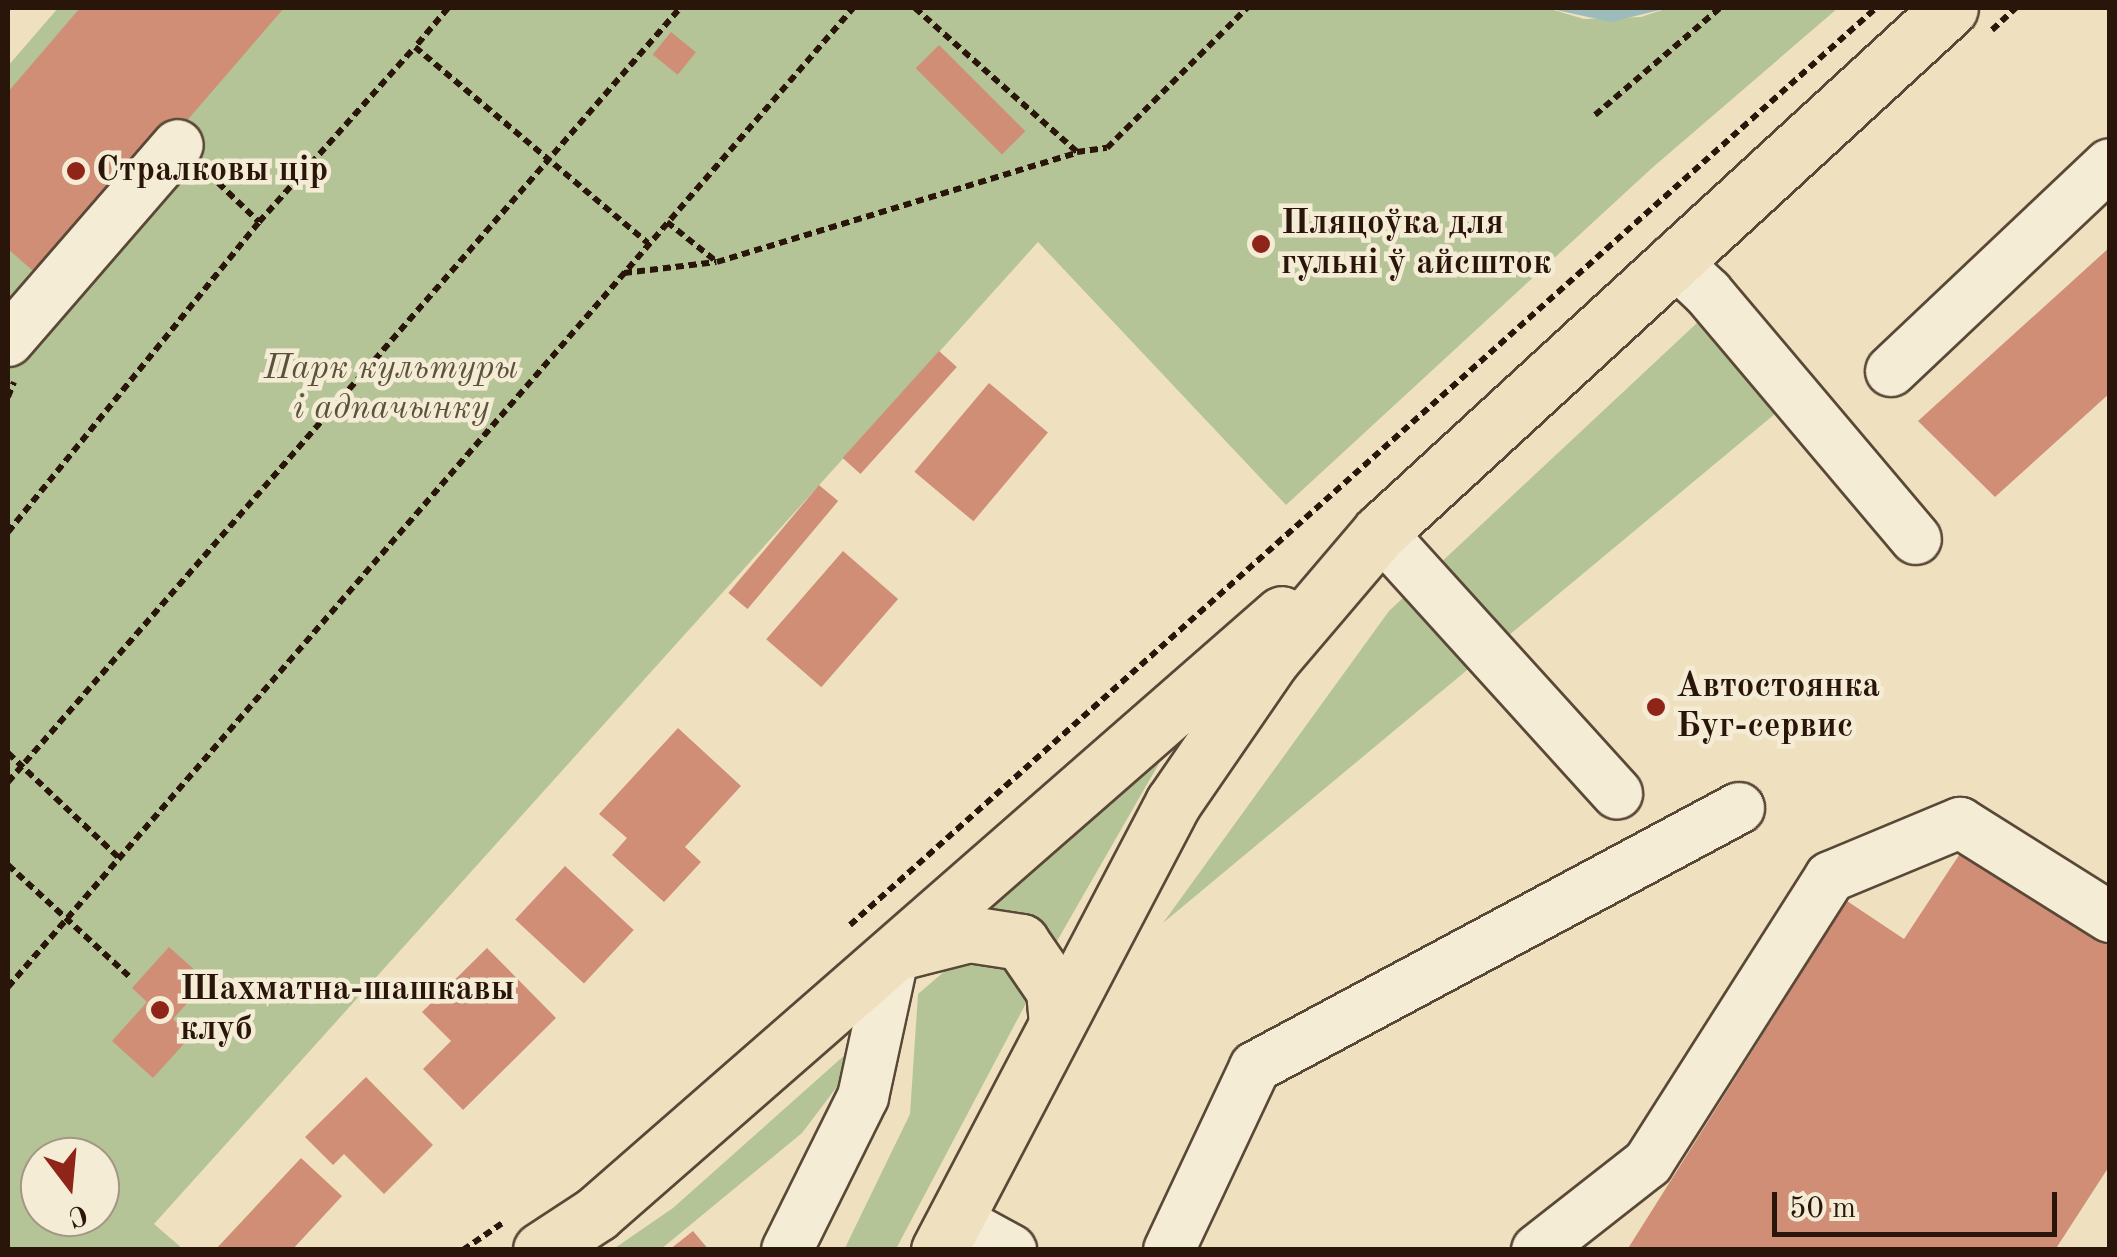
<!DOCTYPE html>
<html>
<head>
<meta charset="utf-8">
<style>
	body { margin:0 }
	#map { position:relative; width:2117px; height:1257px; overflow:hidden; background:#efe1c0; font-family:"Old Standard TT",serif }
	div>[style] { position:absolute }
	.green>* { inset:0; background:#b4c496 }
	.water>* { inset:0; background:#9cbcbb }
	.building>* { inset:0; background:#cf8e75; transform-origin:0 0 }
	.path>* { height:6px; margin-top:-3px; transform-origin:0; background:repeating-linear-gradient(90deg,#291509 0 8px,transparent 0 13px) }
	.roads { filter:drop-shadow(2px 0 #5a4837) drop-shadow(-2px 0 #5a4837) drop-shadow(0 2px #5a4837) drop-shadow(0 -2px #5a4837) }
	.minor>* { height:50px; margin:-25px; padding:0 25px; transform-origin:25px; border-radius:25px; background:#f5ecd6 }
	.major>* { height:55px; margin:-27.5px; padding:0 27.5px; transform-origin:27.5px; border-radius:27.5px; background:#efe1c0 }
	.dots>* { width:28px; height:28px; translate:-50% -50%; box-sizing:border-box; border:5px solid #f5ecd6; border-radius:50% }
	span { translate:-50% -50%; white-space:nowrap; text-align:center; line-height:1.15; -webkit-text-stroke:9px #f5ecd6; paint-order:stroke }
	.poi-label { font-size:35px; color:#291509; font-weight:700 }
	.left { translate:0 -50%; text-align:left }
	.park-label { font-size:35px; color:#5a523a; font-style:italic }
	.frame { position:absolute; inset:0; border:10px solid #291509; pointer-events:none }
	.north { position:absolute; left:20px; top:1137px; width:100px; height:100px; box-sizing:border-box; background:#f5ecd6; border:2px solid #a39684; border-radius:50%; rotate:164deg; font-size:28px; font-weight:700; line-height:40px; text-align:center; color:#291509 }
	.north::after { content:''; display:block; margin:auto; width:35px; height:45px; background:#8f2418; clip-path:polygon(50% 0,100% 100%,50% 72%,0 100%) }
	.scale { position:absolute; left:1772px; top:1192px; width:285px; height:45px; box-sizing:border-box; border:5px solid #291509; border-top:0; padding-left:12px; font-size:30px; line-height:35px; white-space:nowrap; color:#291509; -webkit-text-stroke:8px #f5ecd6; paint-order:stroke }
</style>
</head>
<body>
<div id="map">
	<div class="green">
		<div style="clip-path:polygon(evenodd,58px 8px,1547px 8px,1584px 19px,1641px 17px,1668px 8px,1838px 8px,1652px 168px,1286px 505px,1038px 242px,154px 1224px,183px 1249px,8px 1250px,8px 66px,58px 8px,40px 1157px,100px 1157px,100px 1217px,40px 1217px,40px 1157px)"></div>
		<div style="clip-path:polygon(1729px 293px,1811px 384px,1163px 923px,1389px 611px)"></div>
		<div style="clip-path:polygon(1169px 746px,1053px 948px,966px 918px)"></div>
		<div style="clip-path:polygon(971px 961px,1000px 961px,1033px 990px,896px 1249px,844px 1250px,910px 1114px,918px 994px,946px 970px)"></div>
		<div style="clip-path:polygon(865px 1037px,858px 1059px,802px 1133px,661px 1249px,612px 1250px,673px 1208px)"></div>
	</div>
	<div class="water">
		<div style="clip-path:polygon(1547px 8px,1668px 8px,1611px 22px)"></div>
	</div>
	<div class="building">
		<div style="clip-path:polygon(80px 8px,284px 8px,47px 283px,8px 249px,8px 92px)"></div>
		<div style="left:671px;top:32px;width:32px;height:29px;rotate:39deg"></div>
		<div style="left:939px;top:45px;width:122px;height:33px;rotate:45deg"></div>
		<div style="clip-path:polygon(2110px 247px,2110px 393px,1995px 497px,1918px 421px)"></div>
		<div style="left:939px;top:351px;width:24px;height:144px;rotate:42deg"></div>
		<div style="left:989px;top:383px;width:77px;height:116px;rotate:40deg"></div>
		<div style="left:819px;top:485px;width:25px;height:141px;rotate:40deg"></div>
		<div style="left:843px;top:551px;width:73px;height:117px;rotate:41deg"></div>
		<div style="clip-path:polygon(678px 728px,741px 786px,685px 847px,701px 862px,664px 902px,612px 855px,627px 838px,599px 814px)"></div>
		<div style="clip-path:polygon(1963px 849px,2110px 945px,2110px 1165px,2055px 1250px,1627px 1250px,1847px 901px,1904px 939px)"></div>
		<div style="left:565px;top:866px;width:94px;height:73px;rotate:43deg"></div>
		<div style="clip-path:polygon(169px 947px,207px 981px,173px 1019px,191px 1036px,153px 1078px,112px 1041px,147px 1002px,132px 988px)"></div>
		<div style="clip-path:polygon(487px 948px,556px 1018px,463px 1110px,423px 1069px,451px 1041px,422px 1012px)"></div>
		<div style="clip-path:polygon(366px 1077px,433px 1145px,384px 1194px,344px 1154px,333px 1165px,305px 1137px)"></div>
		<div style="clip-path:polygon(301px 1158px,342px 1196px,292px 1250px,215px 1250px)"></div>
		<div style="clip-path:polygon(693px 1231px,709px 1250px,669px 1250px)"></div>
	</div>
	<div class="path">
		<div style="left:448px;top:8px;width:51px;rotate:130.2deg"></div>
		<div style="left:415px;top:47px;width:304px;rotate:40.1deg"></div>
		<div style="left:915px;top:8px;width:217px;rotate:41.6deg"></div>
		<div style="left:1077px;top:152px;width:30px;rotate:-8deg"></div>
		<div style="left:1107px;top:148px;width:198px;rotate:-45deg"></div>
		<div style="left:1992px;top:30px;width:33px;rotate:-43deg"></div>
		<div style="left:1595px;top:115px;width:165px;rotate:-40.6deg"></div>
		<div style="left:209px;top:174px;width:69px;rotate:43.8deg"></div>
		<div style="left:667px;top:222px;width:64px;rotate:38.7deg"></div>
		<div style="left:717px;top:262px;width:374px;rotate:-16.9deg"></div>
		<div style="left:624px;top:273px;width:93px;rotate:-6.8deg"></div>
		<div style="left:8px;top:397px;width:16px;rotate:-68deg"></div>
		<div style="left:8px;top:532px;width:399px;rotate:-51deg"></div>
		<div style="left:259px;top:222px;width:234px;rotate:-48.3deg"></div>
		<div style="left:8px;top:753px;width:156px;rotate:43.4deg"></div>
		<div style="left:8px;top:782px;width:1025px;rotate:-49.03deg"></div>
		<div style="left:8px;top:865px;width:167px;rotate:42.6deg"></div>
		<div style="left:850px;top:925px;width:1376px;rotate:-41.79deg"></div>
		<div style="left:8px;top:987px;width:1293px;rotate:-49.2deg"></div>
		<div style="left:463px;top:1250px;width:50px;rotate:-34.3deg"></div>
	</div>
	<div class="roads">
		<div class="minor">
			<div style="left:1673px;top:260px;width:48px;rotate:43.3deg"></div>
			<div style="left:1708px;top:293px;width:322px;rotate:49.8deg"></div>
			<div style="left:8px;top:341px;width:259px;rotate:-49.1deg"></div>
			<div style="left:1891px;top:371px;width:301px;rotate:-43.4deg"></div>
			<div style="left:1380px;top:532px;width:353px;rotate:47.8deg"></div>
			<div style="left:954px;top:1219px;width:65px;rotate:28.5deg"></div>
			<div style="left:787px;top:1250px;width:171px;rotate:-63.6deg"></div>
			<div style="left:863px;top:1097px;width:146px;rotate:-77.8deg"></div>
			<div style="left:1169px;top:1250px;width:202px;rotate:-64.8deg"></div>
			<div style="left:1255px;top:1067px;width:549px;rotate:-28.15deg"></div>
			<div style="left:1537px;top:1250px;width:141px;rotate:-38.1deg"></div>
			<div style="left:1648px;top:1163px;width:339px;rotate:-57.5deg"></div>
			<div style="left:1830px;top:877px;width:141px;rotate:-22.6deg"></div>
			<div style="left:1960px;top:823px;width:177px;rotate:32.1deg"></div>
		</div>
		<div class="major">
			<div style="left:902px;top:951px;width:69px;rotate:-14.2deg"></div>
			<div style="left:969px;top:934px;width:53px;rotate:8.7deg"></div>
			<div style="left:1021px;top:942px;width:58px;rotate:55.5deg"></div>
			<div style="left:1054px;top:990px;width:33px;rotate:85deg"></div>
			<div style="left:541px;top:1250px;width:66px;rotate:-33.2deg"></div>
			<div style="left:596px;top:1214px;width:911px;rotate:-41.17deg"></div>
			<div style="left:939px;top:1250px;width:505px;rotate:-62.37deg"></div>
			<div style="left:1173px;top:803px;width:175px;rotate:-55.5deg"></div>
			<div style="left:1272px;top:659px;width:167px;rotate:-49.6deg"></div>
			<div style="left:1380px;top:532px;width:774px;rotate:-42.59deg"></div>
		</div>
	</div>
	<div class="dots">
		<div style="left:76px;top:171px;background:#8f2418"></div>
		<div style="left:1261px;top:244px;background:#8f2418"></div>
		<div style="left:1656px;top:707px;background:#8f2418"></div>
		<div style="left:160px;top:1010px;background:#8f2418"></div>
	</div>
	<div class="poi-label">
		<span class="left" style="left:96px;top:171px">Стралковы цір</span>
		<span class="left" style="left:1281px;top:244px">Пляцоўка для<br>гульні ў айсшток</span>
		<span class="left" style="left:1676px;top:707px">Автостоянка<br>Буг-сервис</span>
		<span class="left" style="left:180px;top:1010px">Шахматна-шашкавы<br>клуб</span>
	</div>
	<div class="park-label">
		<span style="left:391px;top:389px">Парк культуры<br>і адпачынку</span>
	</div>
	<div class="frame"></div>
	<div class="north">С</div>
	<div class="scale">50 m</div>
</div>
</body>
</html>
